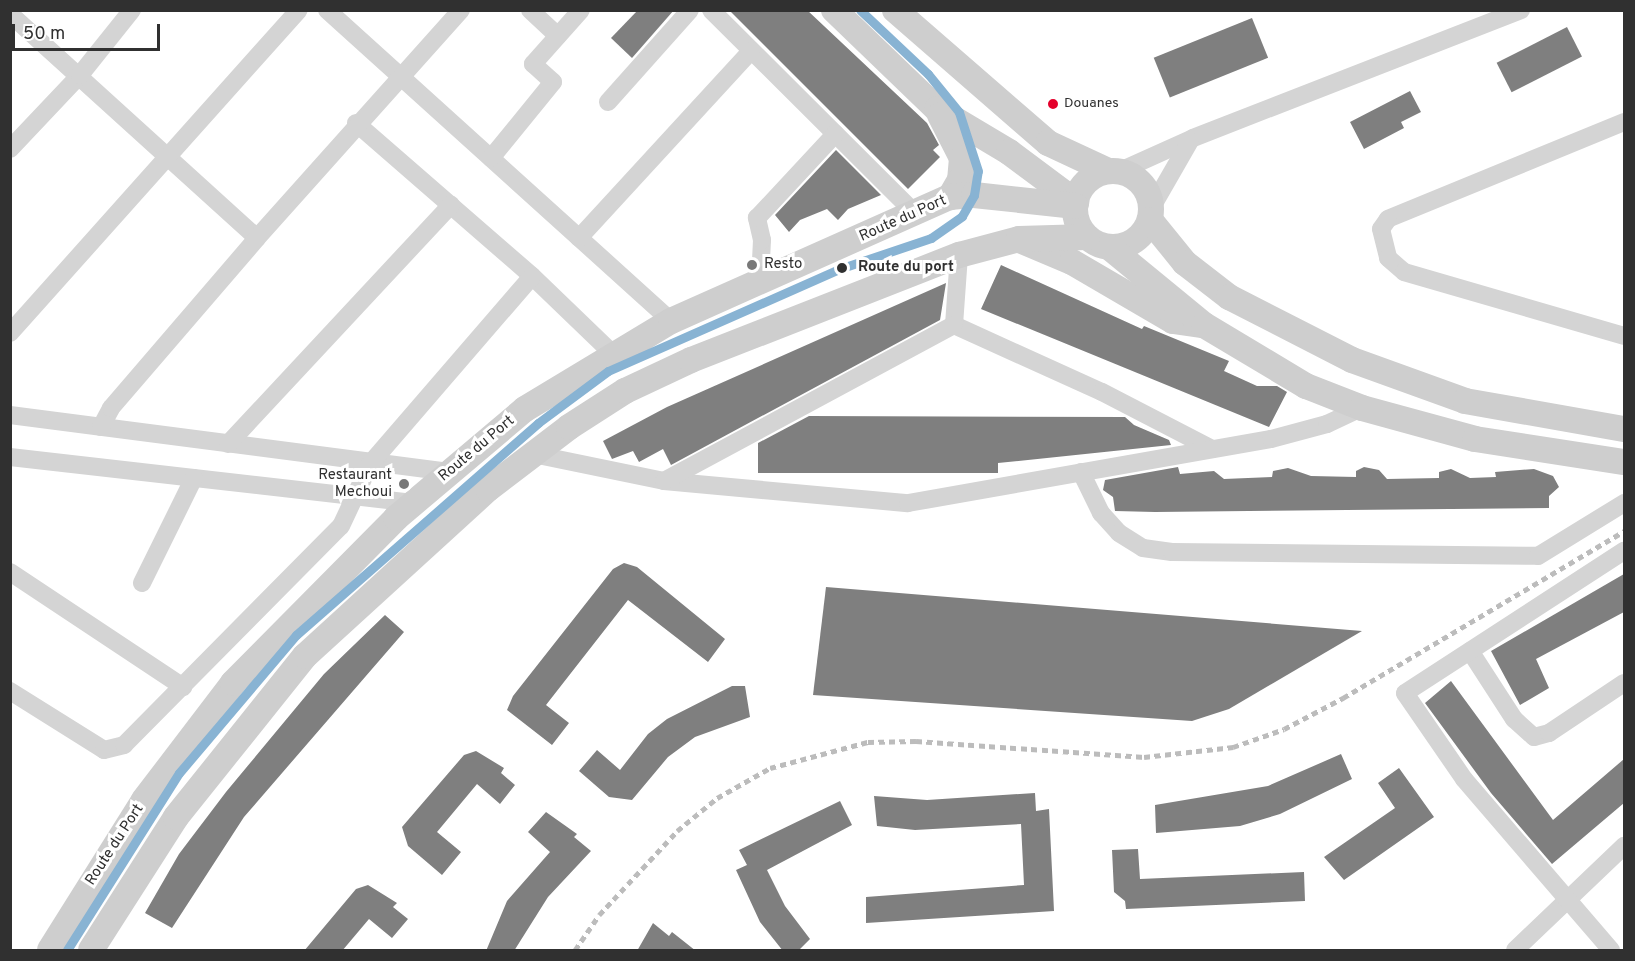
<!DOCTYPE html>
<html>
<head>
<meta charset="utf-8">
<style>
	body { margin:0 }
	#map { position:relative; width:1635px; height:961px; overflow:hidden; background:#fff; font-family:Overpass,sans-serif }
	div>[style] { position:absolute }
	.building>* { inset:0; background:#7f7f7f; transform-origin:0 0 }
	.minor>* { height:18px; margin:-9px; padding:0 9px; transform-origin:9px; border-radius:9px; background:#d4d4d4 }
	.secondary>* { height:26px; margin:-13px; padding:0 13px; transform-origin:13px; border-radius:13px; background:#cecece }
	.secondary>.ring { margin:-13px; padding:0; box-sizing:content-box; background:none; border:26px solid #cecece; border-radius:50% }
	.rail>* { height:4.5px; margin-top:-2.25px; transform-origin:0; background:repeating-linear-gradient(90deg,#bcbcbc 0 6px,transparent 0 10.5px) }
	.tram-1>* { height:9px; margin:-4.5px; padding:0 4.5px; transform-origin:4.5px; border-radius:4.5px; background:#88b3d3 }
	.dots>* { width:16px; height:16px; translate:-50% -50%; box-sizing:border-box; border:3px solid #fff; border-radius:50% }
	span { translate:-50% -50%; white-space:nowrap; text-align:center; line-height:1.15; -webkit-text-stroke:6px #fff; paint-order:stroke }
	.bus-label { font-size:14px; color:#303030 }
	.left { translate:0 -50%; text-align:left }
	.street-label { font-size:15px; color:#303030 }
	.poi-label { font-size:15px; color:#303030 }
	.right { translate:-100% -50%; text-align:right }
	.stop-label { font-size:15px; color:#303030; font-weight:700 }
	.frame { position:absolute; inset:0; border:12px solid #303030; pointer-events:none }
	.scale { position:absolute; left:12px; top:24px; width:148px; height:27px; box-sizing:border-box; border:3px solid #303030; border-top:0; padding-left:8px; font-size:18px; line-height:21px; white-space:nowrap; color:#303030; -webkit-text-stroke:4px #fff; paint-order:stroke }
</style>
</head>
<body>
<div id="map">
	<div class="building">
		<div style="clip-path:polygon(638px 10px,674px 10px,632px 58px,611px 38px)"></div>
		<div style="clip-path:polygon(729px 10px,807px 10px,927px 123px,939px 145px,933px 150px,940px 157px,908px 189px)"></div>
		<div style="left:1252px;top:18px;width:43px;height:106px;rotate:68deg"></div>
		<div style="left:1567px;top:27px;width:33px;height:79px;rotate:63deg"></div>
		<div style="clip-path:polygon(1410px 91px,1421px 112px,1401px 122px,1404px 128px,1364px 149px,1350px 122px)"></div>
		<div style="clip-path:polygon(836px 150px,881px 195px,848px 209px,838px 220px,827px 209px,800px 220px,789px 232px,775px 215px)"></div>
		<div style="clip-path:polygon(1001px 265px,1142px 329px,1144px 326px,1229px 361px,1224px 371px,1257px 386px,1277px 386px,1287px 392px,1269px 427px,981px 309px)"></div>
		<div style="clip-path:polygon(946px 283px,940px 320px,671px 465px,663px 449px,639px 462px,633px 451px,612px 459px,603px 441px,667px 407px)"></div>
		<div style="clip-path:polygon(809px 416px,1125px 417px,1134px 425px,1169px 440px,1171px 445px,998px 463px,998px 473px,758px 473px,758px 443px)"></div>
		<div style="clip-path:polygon(1178px 467px,1180px 474px,1214px 471px,1224px 479px,1272px 477px,1273px 471px,1288px 468px,1311px 476px,1356px 477px,1356px 471px,1364px 467px,1379px 470px,1387px 479px,1439px 478px,1439px 472px,1451px 469px,1470px 478px,1496px 477px,1495px 472px,1534px 469px,1553px 476px,1559px 487px,1549px 496px,1549px 508px,1155px 512px,1115px 511px,1113px 497px,1103px 490px,1105px 480px)"></div>
		<div style="clip-path:polygon(624px 563px,637px 567px,725px 639px,708px 662px,628px 600px,546px 705px,569px 723px,552px 745px,507px 710px,513px 696px,613px 569px)"></div>
		<div style="clip-path:polygon(1624px 574px,1624px 612px,1536px 659px,1549px 688px,1520px 705px,1491px 651px)"></div>
		<div style="clip-path:polygon(826px 587px,1362px 631px,1229px 709px,1192px 721px,813px 695px)"></div>
		<div style="clip-path:polygon(385px 615px,404px 632px,244px 817px,172px 928px,145px 913px,179px 854px,226px 792px,324px 674px)"></div>
		<div style="clip-path:polygon(1451px 681px,1553px 820px,1624px 759px,1624px 803px,1552px 864px,1491px 793px,1425px 703px)"></div>
		<div style="clip-path:polygon(732px 686px,745px 686px,750px 717px,695px 737px,668px 757px,632px 800px,609px 797px,579px 771px,597px 750px,620px 770px,648px 734px,667px 719px)"></div>
		<div style="clip-path:polygon(476px 751px,504px 768px,501px 773px,515px 785px,500px 804px,477px 784px,437px 832px,461px 852px,442px 875px,408px 846px,402px 827px,464px 755px)"></div>
		<div style="clip-path:polygon(1341px 754px,1352px 779px,1280px 814px,1240px 826px,1156px 833px,1155px 805px,1268px 786px)"></div>
		<div style="clip-path:polygon(1399px 768px,1434px 817px,1344px 880px,1324px 857px,1395px 808px,1378px 783px)"></div>
		<div style="clip-path:polygon(1035px 793px,1036px 811px,1049px 809px,1054px 911px,866px 923px,866px 897px,1024px 885px,1021px 824px,915px 830px,877px 826px,874px 796px,927px 800px)"></div>
		<div style="clip-path:polygon(840px 801px,852px 825px,767px 870px,785px 906px,810px 939px,798px 951px,783px 951px,760px 922px,736px 870px,747px 865px,739px 850px)"></div>
		<div style="clip-path:polygon(546px 812px,577px 834px,574px 837px,591px 851px,548px 897px,514px 951px,486px 951px,507px 901px,550px 852px,528px 832px)"></div>
		<div style="clip-path:polygon(1138px 849px,1140px 879px,1304px 872px,1305px 901px,1126px 909px,1125px 901px,1114px 892px,1112px 850px)"></div>
		<div style="clip-path:polygon(368px 885px,397px 903px,393px 907px,408px 919px,392px 938px,369px 919px,342px 951px,304px 951px,356px 889px)"></div>
		<div style="clip-path:polygon(653px 923px,669px 936px,672px 932px,696px 951px,637px 951px)"></div>
	</div>
	<div class="minor">
		<div style="left:327px;top:10px;width:464px;rotate:42.1deg"></div>
		<div style="left:530px;top:10px;width:38px;rotate:43deg"></div>
		<div style="left:711px;top:10px;width:285px;rotate:44.9deg"></div>
		<div style="left:10px;top:14px;width:333px;rotate:42.2deg"></div>
		<div style="left:608px;top:102px;width:123px;rotate:-48.3deg"></div>
		<div style="left:1624px;top:122px;width:255px;rotate:157.7deg"></div>
		<div style="left:1388px;top:219px;width:12px;rotate:125deg"></div>
		<div style="left:1381px;top:229px;width:30px;rotate:76deg"></div>
		<div style="left:1388px;top:258px;width:21px;rotate:41deg"></div>
		<div style="left:1404px;top:272px;width:229px;rotate:16.2deg"></div>
		<div style="left:356px;top:123px;width:233px;rotate:41deg"></div>
		<div style="left:532px;top:276px;width:111px;rotate:43.9deg"></div>
		<div style="left:10px;top:149px;width:102px;rotate:-46.6deg"></div>
		<div style="left:80px;top:75px;width:83px;rotate:-51.3deg"></div>
		<div style="left:491px;top:158px;width:98px;rotate:-50.8deg"></div>
		<div style="left:553px;top:82px;width:27px;rotate:-138deg"></div>
		<div style="left:533px;top:64px;width:72px;rotate:-48.4deg"></div>
		<div style="left:1120px;top:171px;width:80px;rotate:-24.3deg"></div>
		<div style="left:1193px;top:138px;width:352px;rotate:-21.3deg"></div>
		<div style="left:1152px;top:207px;width:76px;rotate:-60.1deg"></div>
		<div style="left:579px;top:238px;width:254px;rotate:-47.4deg"></div>
		<div style="left:760px;top:281px;width:41px;rotate:-87.2deg"></div>
		<div style="left:762px;top:240px;width:23px;rotate:-103deg"></div>
		<div style="left:757px;top:218px;width:115px;rotate:-47.1deg"></div>
		<div style="left:954px;top:325px;width:162px;rotate:24.4deg"></div>
		<div style="left:1102px;top:392px;width:124px;rotate:27.4deg"></div>
		<div style="left:954px;top:325px;width:70px;rotate:-85.9deg"></div>
		<div style="left:10px;top:333px;width:433px;rotate:-48.2deg"></div>
		<div style="left:10px;top:415px;width:441px;rotate:7.4deg"></div>
		<div style="left:101px;top:427px;width:21px;rotate:-62deg"></div>
		<div style="left:111px;top:408px;width:224px;rotate:-49.3deg"></div>
		<div style="left:257px;top:238px;width:306px;rotate:-48.2deg"></div>
		<div style="left:228px;top:444px;width:327px;rotate:-47deg"></div>
		<div style="left:533px;top:454px;width:134px;rotate:11.6deg"></div>
		<div style="left:664px;top:481px;width:245px;rotate:5.2deg"></div>
		<div style="left:908px;top:503px;width:369px;rotate:-10deg"></div>
		<div style="left:1271px;top:439px;width:58px;rotate:-15deg"></div>
		<div style="left:1327px;top:424px;width:38px;rotate:-25deg"></div>
		<div style="left:10px;top:457px;width:408px;rotate:6.5deg"></div>
		<div style="left:1081px;top:472px;width:46px;rotate:64deg"></div>
		<div style="left:1101px;top:513px;width:27px;rotate:48deg"></div>
		<div style="left:1119px;top:533px;width:28px;rotate:32deg"></div>
		<div style="left:1143px;top:548px;width:29px;rotate:8deg"></div>
		<div style="left:1172px;top:552px;width:366px;rotate:0.6deg"></div>
		<div style="left:1538px;top:556px;width:101px;rotate:-31.6deg"></div>
		<div style="left:664px;top:481px;width:329px;rotate:-28.3deg"></div>
		<div style="left:10px;top:572px;width:208px;rotate:33.6deg"></div>
		<div style="left:142px;top:583px;width:117px;rotate:-63.7deg"></div>
		<div style="left:1470px;top:651px;width:81px;rotate:57.1deg"></div>
		<div style="left:1514px;top:719px;width:27px;rotate:42deg"></div>
		<div style="left:1534px;top:737px;width:16px;rotate:-15deg"></div>
		<div style="left:1549px;top:733px;width:90px;rotate:-33.7deg"></div>
		<div style="left:10px;top:691px;width:111px;rotate:32.1deg"></div>
		<div style="left:104px;top:750px;width:21px;rotate:-14deg"></div>
		<div style="left:124px;top:745px;width:308px;rotate:-45.3deg"></div>
		<div style="left:341px;top:526px;width:68px;rotate:-64.9deg"></div>
		<div style="left:370px;top:464px;width:248px;rotate:-49.2deg"></div>
		<div style="left:1515px;top:950px;width:151px;rotate:-43.7deg"></div>
		<div style="left:1611px;top:950px;width:225px;rotate:-130.7deg"></div>
		<div style="left:1464px;top:779px;width:104px;rotate:-124.5deg"></div>
		<div style="left:1405px;top:693px;width:261px;rotate:-33deg"></div>
	</div>
	<div class="secondary">
		<div style="left:834px;top:10px;width:143px;rotate:43.9deg"></div>
		<div style="left:937px;top:109px;width:84px;rotate:30.8deg"></div>
		<div style="left:1009px;top:152px;width:84px;rotate:36.7deg"></div>
		<div style="left:895px;top:10px;width:203px;rotate:41deg"></div>
		<div style="left:1048px;top:143px;width:66px;rotate:25deg"></div>
		<div style="left:940px;top:115px;width:48px;rotate:62.9deg"></div>
		<div style="left:962px;top:158px;width:22px;rotate:95deg"></div>
		<div style="left:960px;top:180px;width:20px;rotate:120deg"></div>
		<div class="ring" style="left:1075px;top:171px;width:50px;height:50px"></div>
		<div style="left:1150px;top:220px;width:55px;rotate:50.9deg"></div>
		<div style="left:1185px;top:263px;width:56px;rotate:37.7deg"></div>
		<div style="left:1229px;top:297px;width:138px;rotate:27.1deg"></div>
		<div style="left:1352px;top:360px;width:120px;rotate:19.9deg"></div>
		<div style="left:1465px;top:401px;width:161px;rotate:10deg"></div>
		<div style="left:1022px;top:241px;width:54px;rotate:22.8deg"></div>
		<div style="left:1072px;top:262px;width:117px;rotate:30.3deg"></div>
		<div style="left:1173px;top:321px;width:28px;rotate:8deg"></div>
		<div style="left:1109px;top:247px;width:123px;rotate:39.4deg"></div>
		<div style="left:1204px;top:325px;width:119px;rotate:30.9deg"></div>
		<div style="left:1306px;top:386px;width:60px;rotate:21.4deg"></div>
		<div style="left:1362px;top:408px;width:117px;rotate:15.3deg"></div>
		<div style="left:1475px;top:439px;width:151px;rotate:8.8deg"></div>
		<div style="left:50px;top:950px;width:177px;rotate:-57.9deg"></div>
		<div style="left:144px;top:800px;width:147px;rotate:-52.7deg"></div>
		<div style="left:233px;top:683px;width:232px;rotate:-45.3deg"></div>
		<div style="left:396px;top:518px;width:169px;rotate:-40.2deg"></div>
		<div style="left:525px;top:409px;width:170px;rotate:-31.1deg"></div>
		<div style="left:671px;top:321px;width:305px;rotate:-24deg"></div>
		<div style="left:950px;top:197px;width:24px;rotate:-5deg"></div>
		<div style="left:974px;top:195px;width:102px;rotate:6.2deg"></div>
		<div style="left:91px;top:950px;width:158px;rotate:-57.4deg"></div>
		<div style="left:176px;top:817px;width:206px;rotate:-51.3deg"></div>
		<div style="left:305px;top:656px;width:248px;rotate:-42.4deg"></div>
		<div style="left:488px;top:489px;width:102px;rotate:-37.4deg"></div>
		<div style="left:569px;top:427px;width:67px;rotate:-32.7deg"></div>
		<div style="left:625px;top:391px;width:73px;rotate:-25.2deg"></div>
		<div style="left:691px;top:360px;width:288px;rotate:-21.4deg"></div>
		<div style="left:959px;top:255px;width:62px;rotate:-14.9deg"></div>
		<div style="left:1019px;top:239px;width:68px;rotate:-1.7deg"></div>
	</div>
	<div class="rail">
		<div style="left:575px;top:950px;width:42px;rotate:-55.6deg"></div>
		<div style="left:599px;top:915px;width:115px;rotate:-47.1deg"></div>
		<div style="left:677px;top:831px;width:52px;rotate:-39.5deg"></div>
		<div style="left:717px;top:798px;width:61px;rotate:-29.5deg"></div>
		<div style="left:770px;top:768px;width:101px;rotate:-14.9deg"></div>
		<div style="left:868px;top:742px;width:48px;rotate:-1.2deg"></div>
		<div style="left:916px;top:741px;width:229px;rotate:4deg"></div>
		<div style="left:1144px;top:757px;width:90px;rotate:-6.4deg"></div>
		<div style="left:1233px;top:747px;width:54px;rotate:-19.4deg"></div>
		<div style="left:1284px;top:729px;width:67px;rotate:-27.7deg"></div>
		<div style="left:1343px;top:698px;width:327px;rotate:-30.7deg"></div>
	</div>
	<div class="tram-1">
		<div style="left:67px;top:950px;width:209px;rotate:-57.7deg"></div>
		<div style="left:179px;top:773px;width:181px;rotate:-49.7deg"></div>
		<div style="left:296px;top:635px;width:322px;rotate:-41.2deg"></div>
		<div style="left:538px;top:423px;width:87px;rotate:-36.6deg"></div>
		<div style="left:608px;top:371px;width:256px;rotate:-23.8deg"></div>
		<div style="left:842px;top:268px;width:94px;rotate:-18.6deg"></div>
		<div style="left:931px;top:238px;width:38px;rotate:-35deg"></div>
		<div style="left:962px;top:216px;width:24px;rotate:-60deg"></div>
		<div style="left:974px;top:195px;width:24px;rotate:-81deg"></div>
		<div style="left:978px;top:171px;width:62px;rotate:-107.9deg"></div>
		<div style="left:959px;top:112px;width:49px;rotate:-129.2deg"></div>
		<div style="left:928px;top:74px;width:93px;rotate:-136.7deg"></div>
	</div>
	<div class="dots">
		<div style="left:1053px;top:104px;background:#e4002b"></div>
		<div style="left:752px;top:265px;background:#787878"></div>
		<div style="left:842px;top:268px;background:#303030"></div>
		<div style="left:404px;top:484px;background:#787878"></div>
	</div>
	<div class="bus-label">
		<span class="left" style="left:1064px;top:104px">Douanes</span>
	</div>
	<div class="street-label">
		<span style="left:903px;top:219px;rotate:-24deg">Route du Port</span>
		<span style="left:477px;top:449px;rotate:-40deg">Route du Port</span>
		<span style="left:115px;top:845px;rotate:-57deg">Route du Port</span>
	</div>
	<div class="poi-label">
		<span class="left" style="left:764px;top:265px">Resto</span>
		<span class="right" style="left:392px;top:484px">Restaurant<br>Mechoui</span>
	</div>
	<div class="stop-label">
		<span class="left" style="left:858px;top:268px">Route du port</span>
	</div>
	<div class="frame"></div>
	<div class="scale">50 m</div>
</div>
</body>
</html>
